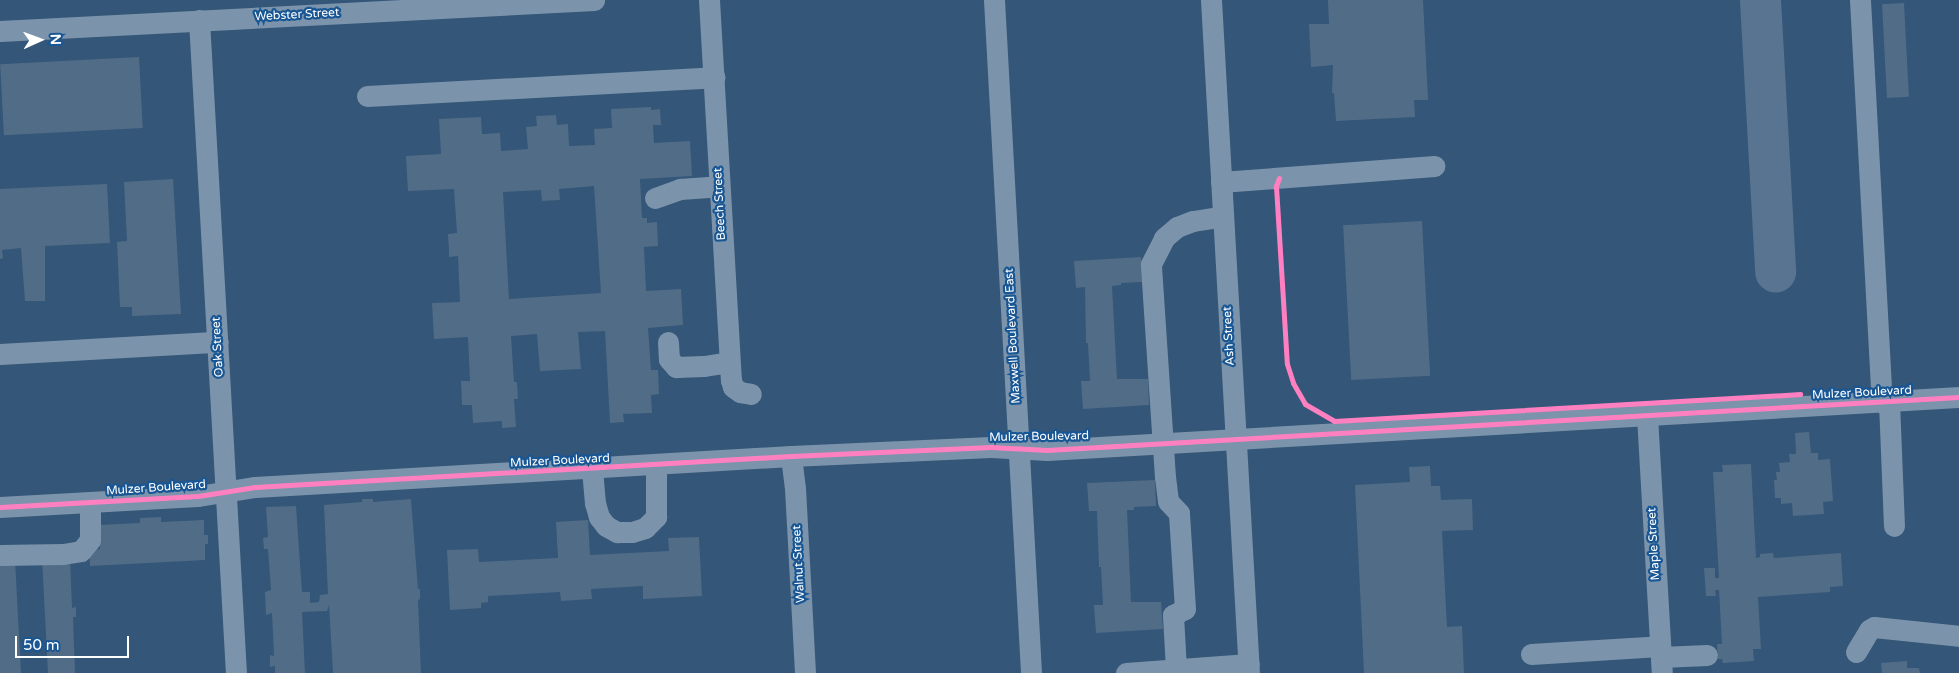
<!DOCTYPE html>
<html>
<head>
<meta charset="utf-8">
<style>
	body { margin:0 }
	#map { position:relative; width:1959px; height:673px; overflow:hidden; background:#345678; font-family:"Varela Round",sans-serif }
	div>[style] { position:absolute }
	.taxiway>* { height:41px; margin:-20.5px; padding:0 20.5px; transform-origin:20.5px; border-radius:20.5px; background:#587491 }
	.building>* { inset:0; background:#516c87; transform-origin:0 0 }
	.minor>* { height:21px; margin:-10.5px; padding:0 10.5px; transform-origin:10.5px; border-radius:10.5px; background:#7c94ab }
	.cycleway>* { height:5px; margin:-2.5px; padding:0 2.5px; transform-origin:2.5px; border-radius:2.5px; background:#ff80c0 }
	span { translate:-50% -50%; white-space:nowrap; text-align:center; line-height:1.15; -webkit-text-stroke:4.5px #185694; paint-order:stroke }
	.street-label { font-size:12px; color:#fff }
	.north { position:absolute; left:15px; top:15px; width:50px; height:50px; -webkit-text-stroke:4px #185694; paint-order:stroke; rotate:88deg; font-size:14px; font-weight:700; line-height:20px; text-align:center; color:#fff }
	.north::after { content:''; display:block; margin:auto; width:18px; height:22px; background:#fff; clip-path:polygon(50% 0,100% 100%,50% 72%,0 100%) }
	.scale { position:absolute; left:15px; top:636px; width:114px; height:22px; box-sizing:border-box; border:2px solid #fff; border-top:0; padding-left:6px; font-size:15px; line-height:18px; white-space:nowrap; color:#fff; -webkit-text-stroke:4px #185694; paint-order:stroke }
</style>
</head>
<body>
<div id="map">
	<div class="taxiway">
		<div style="left:1760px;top:0;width:272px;rotate:86.8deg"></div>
	</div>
	<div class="building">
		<div style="clip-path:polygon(1328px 0,1423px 0,1428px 100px,1414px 100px,1415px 117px,1336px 121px,1334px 93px,1332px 93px,1333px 65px,1311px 67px,1309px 24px,1329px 24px)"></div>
		<div style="left:1904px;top:3px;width:94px;height:22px;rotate:87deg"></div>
		<div style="left:139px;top:57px;width:71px;height:139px;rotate:87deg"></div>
		<div style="clip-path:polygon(evenodd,651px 107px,651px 110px,660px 109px,661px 125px,653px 125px,654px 143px,690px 141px,692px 176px,640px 179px,642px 218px,647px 218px,647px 223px,657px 222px,658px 246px,644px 247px,646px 291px,681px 289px,683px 325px,648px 328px,651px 370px,658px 370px,659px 394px,651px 395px,652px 413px,623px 414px,624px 422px,610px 423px,605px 331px,578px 332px,581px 369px,540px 371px,537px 334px,511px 336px,514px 382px,517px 382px,518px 399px,514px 399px,516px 427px,502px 428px,502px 421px,473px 423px,472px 405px,462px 405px,461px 381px,470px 381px,468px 337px,434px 339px,432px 303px,460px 302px,458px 256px,449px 257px,449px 250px,448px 234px,457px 233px,454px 189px,408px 191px,406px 156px,441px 154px,439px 119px,481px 117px,482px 134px,500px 133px,501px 151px,528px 149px,526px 127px,537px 126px,536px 116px,556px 115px,557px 125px,568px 124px,569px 146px,595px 145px,594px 129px,612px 128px,611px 109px,651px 107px,594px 186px,601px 293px,509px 299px,503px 192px,541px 190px,542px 201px,560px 200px,559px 189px,594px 186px)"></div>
		<div style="clip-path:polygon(173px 179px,181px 314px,132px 316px,132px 307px,120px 307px,117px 242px,127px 241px,124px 182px)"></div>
		<div style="clip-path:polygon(107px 184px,110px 243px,45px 246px,45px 301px,25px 301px,21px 248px,2px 250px,3px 258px,0 259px,0 189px)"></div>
		<div style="left:1422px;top:221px;width:155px;height:79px;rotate:87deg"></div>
		<div style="clip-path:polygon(1141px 257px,1142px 282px,1121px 283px,1121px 285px,1112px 286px,1117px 379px,1148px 379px,1149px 405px,1083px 409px,1081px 381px,1090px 381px,1088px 343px,1086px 343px,1085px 287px,1076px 288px,1074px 261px)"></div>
		<div style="clip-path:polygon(1809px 432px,1811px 453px,1818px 453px,1818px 460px,1830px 459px,1833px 501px,1823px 502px,1824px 514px,1793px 516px,1792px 503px,1781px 504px,1781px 498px,1775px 498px,1774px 480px,1777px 480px,1776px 472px,1780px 472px,1779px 463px,1790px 462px,1789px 454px,1796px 454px,1795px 433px)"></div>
		<div style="clip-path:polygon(1751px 464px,1756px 558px,1760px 557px,1760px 554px,1773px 553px,1774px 558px,1841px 553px,1843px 586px,1830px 587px,1830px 592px,1758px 597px,1761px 649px,1753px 649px,1754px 661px,1723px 663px,1722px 659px,1718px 659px,1717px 644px,1722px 644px,1719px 590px,1715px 590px,1716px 596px,1706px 596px,1704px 568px,1715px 568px,1715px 578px,1719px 578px,1713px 472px,1723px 472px,1722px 465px)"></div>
		<div style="clip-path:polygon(1430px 466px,1431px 486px,1440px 486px,1441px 500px,1472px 499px,1473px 530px,1442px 531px,1447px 627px,1462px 626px,1464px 673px,1364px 673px,1355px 485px,1410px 482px,1409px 467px)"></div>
		<div style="clip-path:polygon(1155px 480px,1156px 506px,1134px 507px,1134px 510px,1127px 510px,1131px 602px,1161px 602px,1163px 629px,1096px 633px,1094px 605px,1103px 605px,1101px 567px,1099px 567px,1097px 511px,1089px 511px,1087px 483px)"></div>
		<div style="clip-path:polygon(362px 499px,373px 499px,373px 502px,411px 499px,418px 589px,420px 589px,420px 599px,418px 600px,421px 673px,333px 673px,329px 605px,327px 611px,302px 612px,305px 673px,275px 673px,275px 666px,270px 667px,270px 655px,274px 656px,272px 613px,266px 615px,265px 592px,271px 590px,268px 549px,264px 549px,263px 538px,268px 537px,266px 507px,296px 506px,302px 592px,310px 592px,310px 603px,319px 602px,320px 595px,328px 594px,324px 505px,362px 502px)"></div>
		<div style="clip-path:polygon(161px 517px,161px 522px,204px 520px,204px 535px,208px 535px,208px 544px,205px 544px,205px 560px,90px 566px,89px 550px,100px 549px,99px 525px,140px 523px,140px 518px)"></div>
		<div style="clip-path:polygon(588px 520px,590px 555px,669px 551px,668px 538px,699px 537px,702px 596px,643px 599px,643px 586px,591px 589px,592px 599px,561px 601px,560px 592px,488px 596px,488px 602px,481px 603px,481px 608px,450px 610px,447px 550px,478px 549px,479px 562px,558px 558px,556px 522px)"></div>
		<div style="clip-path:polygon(70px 557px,72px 608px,76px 607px,76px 617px,73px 617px,75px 673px,48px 673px,42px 558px)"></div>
		<div style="clip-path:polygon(15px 560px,21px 673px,0 673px,0 561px)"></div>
		<div style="clip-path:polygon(1907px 661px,1907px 668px,1919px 668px,1920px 673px,1882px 673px,1881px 663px)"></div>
	</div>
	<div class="minor">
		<div style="left:709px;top:0;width:381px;rotate:86.7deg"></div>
		<div style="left:731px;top:380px;width:7px;rotate:74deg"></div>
		<div style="left:733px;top:387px;width:9px;rotate:36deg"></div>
		<div style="left:740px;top:392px;width:11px;rotate:10deg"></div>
		<div style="left:994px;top:0;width:674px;rotate:86.85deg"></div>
		<div style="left:1211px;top:0;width:674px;rotate:86.77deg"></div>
		<div style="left:1860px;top:0;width:403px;rotate:86.9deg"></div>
		<div style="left:199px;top:20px;width:654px;rotate:86.76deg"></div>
		<div style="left:0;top:31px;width:595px;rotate:-2.99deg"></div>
		<div style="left:367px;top:96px;width:348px;rotate:-3.1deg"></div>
		<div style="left:1221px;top:182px;width:214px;rotate:-4.3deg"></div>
		<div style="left:655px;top:198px;width:27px;rotate:-20deg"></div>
		<div style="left:680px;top:189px;width:39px;rotate:-4deg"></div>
		<div style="left:668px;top:342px;width:17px;rotate:87deg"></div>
		<div style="left:669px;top:359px;width:11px;rotate:49deg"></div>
		<div style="left:676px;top:367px;width:28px;rotate:-2deg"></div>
		<div style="left:704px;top:366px;width:25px;rotate:-9deg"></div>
		<div style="left:0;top:354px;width:218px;rotate:-3.2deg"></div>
		<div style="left:1889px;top:402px;width:124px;rotate:87.7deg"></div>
		<div style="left:1647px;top:416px;width:257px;rotate:86.7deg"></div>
		<div style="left:791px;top:456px;width:32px;rotate:83deg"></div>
		<div style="left:795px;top:488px;width:185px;rotate:86.9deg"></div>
		<div style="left:592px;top:469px;width:34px;rotate:85deg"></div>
		<div style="left:595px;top:503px;width:15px;rotate:74deg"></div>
		<div style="left:599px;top:517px;width:11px;rotate:52deg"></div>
		<div style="left:606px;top:526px;width:13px;rotate:29deg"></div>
		<div style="left:617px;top:532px;width:15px"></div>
		<div style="left:632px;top:532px;width:14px;rotate:-17deg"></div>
		<div style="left:645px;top:528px;width:16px;rotate:-45deg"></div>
		<div style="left:656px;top:517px;width:52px;rotate:-90deg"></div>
		<div style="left:0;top:507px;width:198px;rotate:-3.2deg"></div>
		<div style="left:198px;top:496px;width:58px;rotate:-9deg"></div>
		<div style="left:255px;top:487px;width:537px;rotate:-3.31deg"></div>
		<div style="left:791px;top:456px;width:200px;rotate:-2.6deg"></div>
		<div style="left:991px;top:447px;width:56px;rotate:3.1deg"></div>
		<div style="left:1047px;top:450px;width:914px;rotate:-3.33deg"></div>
		<div style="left:0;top:555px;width:63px;rotate:-0.9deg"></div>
		<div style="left:63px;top:554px;width:18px;rotate:-9deg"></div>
		<div style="left:81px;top:551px;width:14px;rotate:-51deg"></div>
		<div style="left:90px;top:540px;width:38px;rotate:-90deg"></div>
		<div style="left:1856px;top:652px;width:26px;rotate:-59deg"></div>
		<div style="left:1869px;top:630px;width:6px;rotate:-31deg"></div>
		<div style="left:1874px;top:627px;width:85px;rotate:6deg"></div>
		<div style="left:1531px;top:654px;width:129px;rotate:-3.5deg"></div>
		<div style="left:1661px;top:657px;width:46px;rotate:-2.5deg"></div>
		<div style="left:1176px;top:669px;width:54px;rotate:-93.2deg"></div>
		<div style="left:1173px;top:615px;width:13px;rotate:-27deg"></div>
		<div style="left:1185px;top:609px;width:96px;rotate:-93.6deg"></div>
		<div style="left:1179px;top:513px;width:16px;rotate:-133deg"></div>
		<div style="left:1168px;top:501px;width:24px;rotate:-97deg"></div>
		<div style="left:1165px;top:477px;width:213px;rotate:-93.8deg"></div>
		<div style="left:1151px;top:264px;width:29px;rotate:-63deg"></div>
		<div style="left:1164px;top:238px;width:17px;rotate:-40deg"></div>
		<div style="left:1177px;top:227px;width:17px;rotate:-21deg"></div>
		<div style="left:1193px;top:221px;width:30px;rotate:-9deg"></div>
		<div style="left:1126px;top:673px;width:123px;rotate:-4.2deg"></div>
	</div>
	<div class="cycleway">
		<div style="left:1279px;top:178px;width:9px;rotate:111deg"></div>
		<div style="left:1276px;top:186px;width:178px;rotate:86.5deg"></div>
		<div style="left:1287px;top:364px;width:20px;rotate:72deg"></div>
		<div style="left:1293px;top:383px;width:24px;rotate:60deg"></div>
		<div style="left:1305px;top:404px;width:34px;rotate:30deg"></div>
		<div style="left:1334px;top:421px;width:467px;rotate:-3.3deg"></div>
		<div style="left:0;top:507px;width:198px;rotate:-3.2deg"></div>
		<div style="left:198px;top:496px;width:58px;rotate:-9deg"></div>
		<div style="left:255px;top:487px;width:537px;rotate:-3.31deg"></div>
		<div style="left:791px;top:456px;width:200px;rotate:-2.6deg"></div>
		<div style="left:991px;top:447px;width:56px;rotate:3.1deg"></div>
		<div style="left:1047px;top:450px;width:914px;rotate:-3.33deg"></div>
	</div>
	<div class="street-label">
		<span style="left:297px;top:15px;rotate:-3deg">Webster Street</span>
		<span style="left:720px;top:204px;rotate:-93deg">Beech Street</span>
		<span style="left:1013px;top:336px;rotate:-93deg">Maxwell Boulevard East</span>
		<span style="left:1229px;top:336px;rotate:-93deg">Ash Street</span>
		<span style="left:218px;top:347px;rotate:-93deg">Oak Street</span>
		<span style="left:1862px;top:393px;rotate:-3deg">Mulzer Boulevard</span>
		<span style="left:1039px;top:437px;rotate:-1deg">Mulzer Boulevard</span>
		<span style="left:560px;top:461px;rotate:-3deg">Mulzer Boulevard</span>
		<span style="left:156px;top:488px;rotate:-4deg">Mulzer Boulevard</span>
		<span style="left:1654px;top:544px;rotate:-93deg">Maple Street</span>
		<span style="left:799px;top:564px;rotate:-93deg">Walnut Street</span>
	</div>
	<div class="north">N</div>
	<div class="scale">50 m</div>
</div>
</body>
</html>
